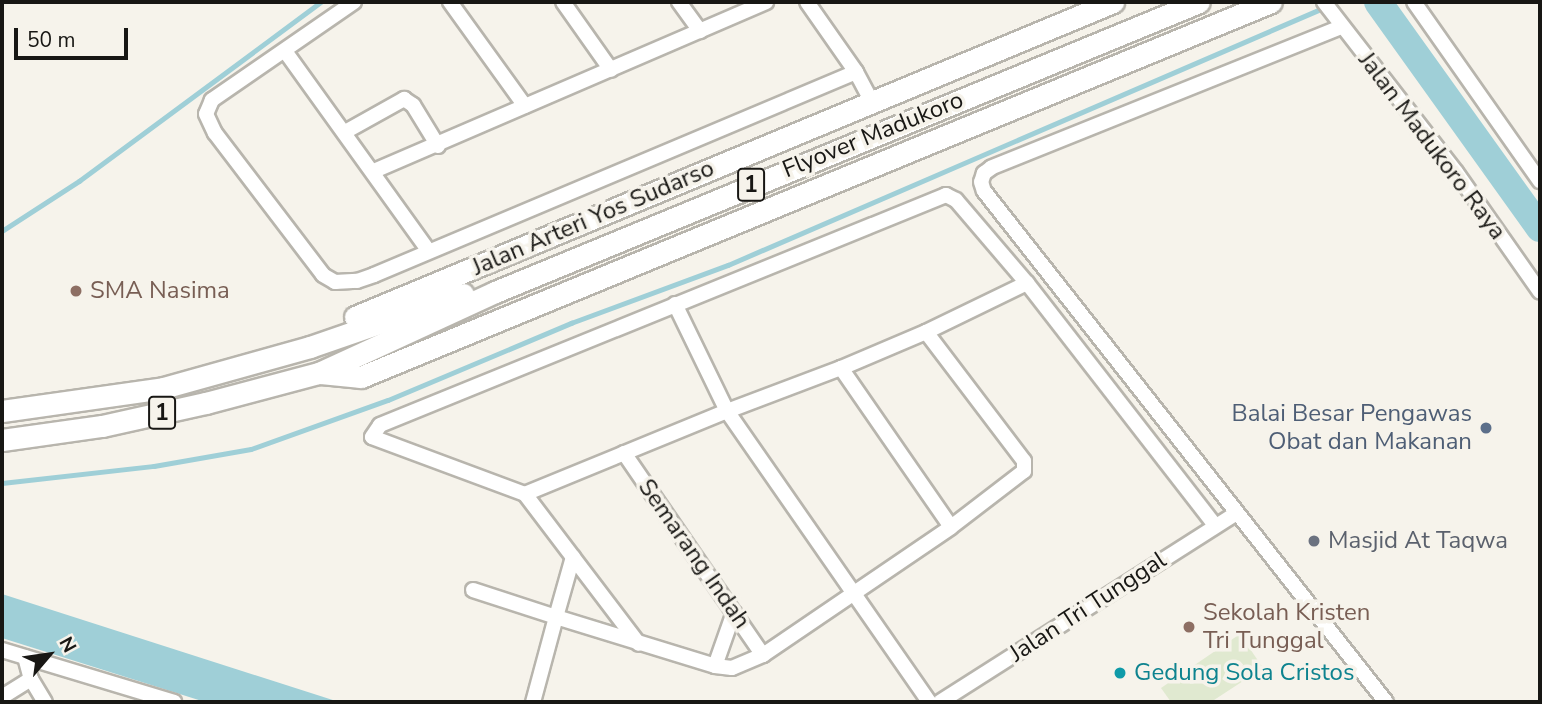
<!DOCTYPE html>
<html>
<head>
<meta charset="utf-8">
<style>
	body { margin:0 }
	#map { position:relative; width:1542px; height:704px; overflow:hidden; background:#f6f3eb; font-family:"Nunito Sans",sans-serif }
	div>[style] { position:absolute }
	.green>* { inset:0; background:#e0e9d0 }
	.water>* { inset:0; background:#9fcfd7 }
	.stream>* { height:4.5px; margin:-2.25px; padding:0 2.25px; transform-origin:2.25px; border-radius:2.25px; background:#9fcfd7 }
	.river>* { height:28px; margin:-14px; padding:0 14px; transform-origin:14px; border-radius:14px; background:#9fcfd7 }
	.roads { filter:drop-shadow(2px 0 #b8b5ad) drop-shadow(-2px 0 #b8b5ad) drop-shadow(0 2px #b8b5ad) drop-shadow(0 -2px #b8b5ad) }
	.minor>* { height:14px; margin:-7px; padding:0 7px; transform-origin:7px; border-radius:7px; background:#fff }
	.highway>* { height:21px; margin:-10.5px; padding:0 10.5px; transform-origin:10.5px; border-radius:10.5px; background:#fff }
	.dots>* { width:19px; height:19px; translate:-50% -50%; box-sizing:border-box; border:4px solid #f6f3eb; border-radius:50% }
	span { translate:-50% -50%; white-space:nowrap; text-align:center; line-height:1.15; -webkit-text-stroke:7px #f6f3eb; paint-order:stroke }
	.shield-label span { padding:2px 5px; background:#f6f3eb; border:2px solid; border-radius:5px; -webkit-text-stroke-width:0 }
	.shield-label { font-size:23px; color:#181714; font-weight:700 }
	.street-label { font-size:24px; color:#181714 }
	.education-label { font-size:24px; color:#785e54 }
	.left { translate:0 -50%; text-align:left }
	.service-label { font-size:24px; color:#4e5e75 }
	.right { translate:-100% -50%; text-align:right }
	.worship-label { font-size:24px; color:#5b616d }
	.culture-label { font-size:24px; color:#0d838f }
	.frame { position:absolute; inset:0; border:4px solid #181714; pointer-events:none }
	.north { position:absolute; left:14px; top:620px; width:70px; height:70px; -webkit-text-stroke:5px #f6f3eb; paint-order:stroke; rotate:61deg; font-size:19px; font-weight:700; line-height:28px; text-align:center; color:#181714 }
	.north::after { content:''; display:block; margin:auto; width:24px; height:32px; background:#181714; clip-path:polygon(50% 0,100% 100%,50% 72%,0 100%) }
	.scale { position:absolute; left:14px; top:28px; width:114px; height:32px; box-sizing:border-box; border:4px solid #181714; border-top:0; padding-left:9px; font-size:21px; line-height:24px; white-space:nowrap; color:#181714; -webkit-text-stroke:5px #f6f3eb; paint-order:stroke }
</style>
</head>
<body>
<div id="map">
	<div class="green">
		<div style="clip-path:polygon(1240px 634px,1263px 668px,1211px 702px,1171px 702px,1161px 688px)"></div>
	</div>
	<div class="water">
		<div style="clip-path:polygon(2px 594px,339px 702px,205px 702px,2px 638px)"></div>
	</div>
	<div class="stream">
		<div style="left:2px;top:231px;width:92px;rotate:-33deg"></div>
		<div style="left:79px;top:181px;width:301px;rotate:-36.5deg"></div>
		<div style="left:2px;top:483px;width:153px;rotate:-6.4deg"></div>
		<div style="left:154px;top:466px;width:98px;rotate:-9.9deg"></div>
		<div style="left:251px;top:449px;width:145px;rotate:-19.7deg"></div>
		<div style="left:388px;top:400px;width:199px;rotate:-22.8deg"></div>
		<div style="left:571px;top:323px;width:167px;rotate:-20.3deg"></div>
		<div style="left:728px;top:265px;width:648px;rotate:-23.36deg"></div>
	</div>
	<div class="river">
		<div style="left:1378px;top:2px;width:278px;rotate:54.4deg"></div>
	</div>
	<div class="roads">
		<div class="minor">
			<div style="left:354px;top:2px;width:173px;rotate:145.4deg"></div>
			<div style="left:212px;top:100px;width:15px;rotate:113deg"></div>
			<div style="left:206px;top:114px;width:21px;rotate:65deg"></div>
			<div style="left:215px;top:133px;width:178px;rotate:52.7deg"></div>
			<div style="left:323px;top:275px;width:14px;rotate:30deg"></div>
			<div style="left:335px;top:282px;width:22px;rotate:-3deg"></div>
			<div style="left:357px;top:281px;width:18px;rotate:-19deg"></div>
			<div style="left:374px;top:275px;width:523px;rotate:-22.84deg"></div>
			<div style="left:450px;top:2px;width:128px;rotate:54.2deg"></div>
			<div style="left:563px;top:2px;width:83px;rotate:54.8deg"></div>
			<div style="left:679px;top:2px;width:36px;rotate:54deg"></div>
			<div style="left:807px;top:2px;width:85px;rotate:55deg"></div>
			<div style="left:856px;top:72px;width:34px;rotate:62deg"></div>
			<div style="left:1324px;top:2px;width:215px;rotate:52.2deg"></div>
			<div style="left:1456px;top:172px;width:146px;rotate:55deg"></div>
			<div style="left:1414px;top:2px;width:219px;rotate:54.9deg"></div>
			<div style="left:1341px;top:27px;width:377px;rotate:158.1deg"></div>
			<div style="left:991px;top:168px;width:9px;rotate:144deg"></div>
			<div style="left:984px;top:173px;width:9px;rotate:108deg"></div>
			<div style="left:981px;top:182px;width:9px;rotate:72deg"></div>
			<div style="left:984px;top:191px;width:650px;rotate:51.81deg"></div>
			<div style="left:285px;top:51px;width:245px;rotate:54.3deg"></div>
			<div style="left:345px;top:132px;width:68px;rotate:-29.2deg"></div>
			<div style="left:404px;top:99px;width:11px;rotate:34deg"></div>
			<div style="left:413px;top:105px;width:48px;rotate:58.6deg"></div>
			<div style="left:374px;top:171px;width:427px;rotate:-23.3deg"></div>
			<div style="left:1027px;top:283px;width:112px;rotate:154.1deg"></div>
			<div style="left:926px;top:332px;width:92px;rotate:157deg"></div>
			<div style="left:841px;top:368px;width:122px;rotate:159.3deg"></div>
			<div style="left:727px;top:411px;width:218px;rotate:157.7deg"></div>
			<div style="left:525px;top:494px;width:163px;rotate:-159.6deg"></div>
			<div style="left:372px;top:437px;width:14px;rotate:-56deg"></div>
			<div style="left:380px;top:425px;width:611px;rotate:-22.11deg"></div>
			<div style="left:946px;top:195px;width:11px;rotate:27deg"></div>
			<div style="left:956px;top:200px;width:109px;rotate:49.5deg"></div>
			<div style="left:1027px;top:283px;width:306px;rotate:52.2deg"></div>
			<div style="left:675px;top:304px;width:119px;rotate:64.1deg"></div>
			<div style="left:727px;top:411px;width:354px;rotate:55.2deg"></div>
			<div style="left:841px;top:368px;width:193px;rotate:55.3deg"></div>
			<div style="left:624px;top:453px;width:245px;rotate:55.5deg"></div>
			<div style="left:525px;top:494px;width:188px;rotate:52.8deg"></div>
			<div style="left:573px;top:557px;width:62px;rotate:105.8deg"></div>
			<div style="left:556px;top:617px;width:166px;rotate:17.1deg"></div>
			<div style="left:715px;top:666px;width:17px;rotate:7deg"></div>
			<div style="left:732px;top:668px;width:34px;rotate:-23deg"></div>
			<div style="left:763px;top:655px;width:227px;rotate:-34.2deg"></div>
			<div style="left:951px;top:527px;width:92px;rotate:-37.5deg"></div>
			<div style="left:1024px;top:471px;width:10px;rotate:-90deg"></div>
			<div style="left:1024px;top:461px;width:162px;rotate:-127.2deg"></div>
			<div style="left:473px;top:590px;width:87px;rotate:18deg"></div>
			<div style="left:556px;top:617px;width:88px;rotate:105.1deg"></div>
			<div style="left:2px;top:650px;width:180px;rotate:16.8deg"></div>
			<div style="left:25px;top:657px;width:23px;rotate:75deg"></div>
			<div style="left:31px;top:679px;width:27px;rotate:59deg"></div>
			<div style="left:715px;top:666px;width:57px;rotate:-70.6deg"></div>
			<div style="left:2px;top:697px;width:34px;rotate:-32deg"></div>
			<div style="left:940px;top:702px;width:352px;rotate:-32.5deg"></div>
		</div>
		<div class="highway">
			<div style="left:355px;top:317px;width:821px;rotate:-22.57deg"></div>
			<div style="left:321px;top:373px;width:40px;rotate:5.7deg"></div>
			<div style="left:361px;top:377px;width:984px;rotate:-22.4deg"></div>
			<div style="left:2px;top:411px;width:163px;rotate:-8.1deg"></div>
			<div style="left:163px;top:388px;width:153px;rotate:-15.6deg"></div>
			<div style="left:310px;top:347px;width:162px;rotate:-19.1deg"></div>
			<div style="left:2px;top:440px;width:101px;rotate:-8deg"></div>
			<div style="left:102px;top:426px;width:107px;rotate:-12.5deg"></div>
			<div style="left:206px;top:403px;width:117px;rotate:-14.9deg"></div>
			<div style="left:319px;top:373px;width:194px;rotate:-24.7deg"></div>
			<div style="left:495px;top:292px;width:761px;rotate:-22.39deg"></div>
		</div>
	</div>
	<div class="dots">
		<div style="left:76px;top:291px;background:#8d6e63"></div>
		<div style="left:1486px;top:428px;background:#5c6f8a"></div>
		<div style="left:1314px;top:541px;background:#6b7280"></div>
		<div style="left:1189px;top:627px;background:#8d6e63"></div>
		<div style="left:1120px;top:673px;background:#0f9aa8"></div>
	</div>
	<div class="shield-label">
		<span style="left:751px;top:185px">1</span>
		<span style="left:162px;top:413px">1</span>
	</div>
	<div class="street-label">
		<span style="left:873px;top:135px;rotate:-22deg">Flyover Madukoro</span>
		<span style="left:1432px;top:146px;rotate:53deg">Jalan Madukoro Raya</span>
		<span style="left:593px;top:218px;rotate:-23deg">Jalan Arteri Yos Sudarso</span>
		<span style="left:694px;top:554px;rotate:55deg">Semarang Indah</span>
		<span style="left:1088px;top:607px;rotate:-33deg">Jalan Tri Tunggal</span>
	</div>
	<div class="education-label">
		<span class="left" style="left:90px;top:291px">SMA Nasima</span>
		<span class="left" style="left:1203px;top:627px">Sekolah Kristen<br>Tri Tunggal</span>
	</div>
	<div class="service-label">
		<span class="right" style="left:1472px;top:428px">Balai Besar Pengawas<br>Obat dan Makanan</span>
	</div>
	<div class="worship-label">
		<span class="left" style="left:1328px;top:541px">Masjid At Taqwa</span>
	</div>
	<div class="culture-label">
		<span class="left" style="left:1134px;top:673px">Gedung Sola Cristos</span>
	</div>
	<div class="frame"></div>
	<div class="north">N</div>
	<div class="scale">50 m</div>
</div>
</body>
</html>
